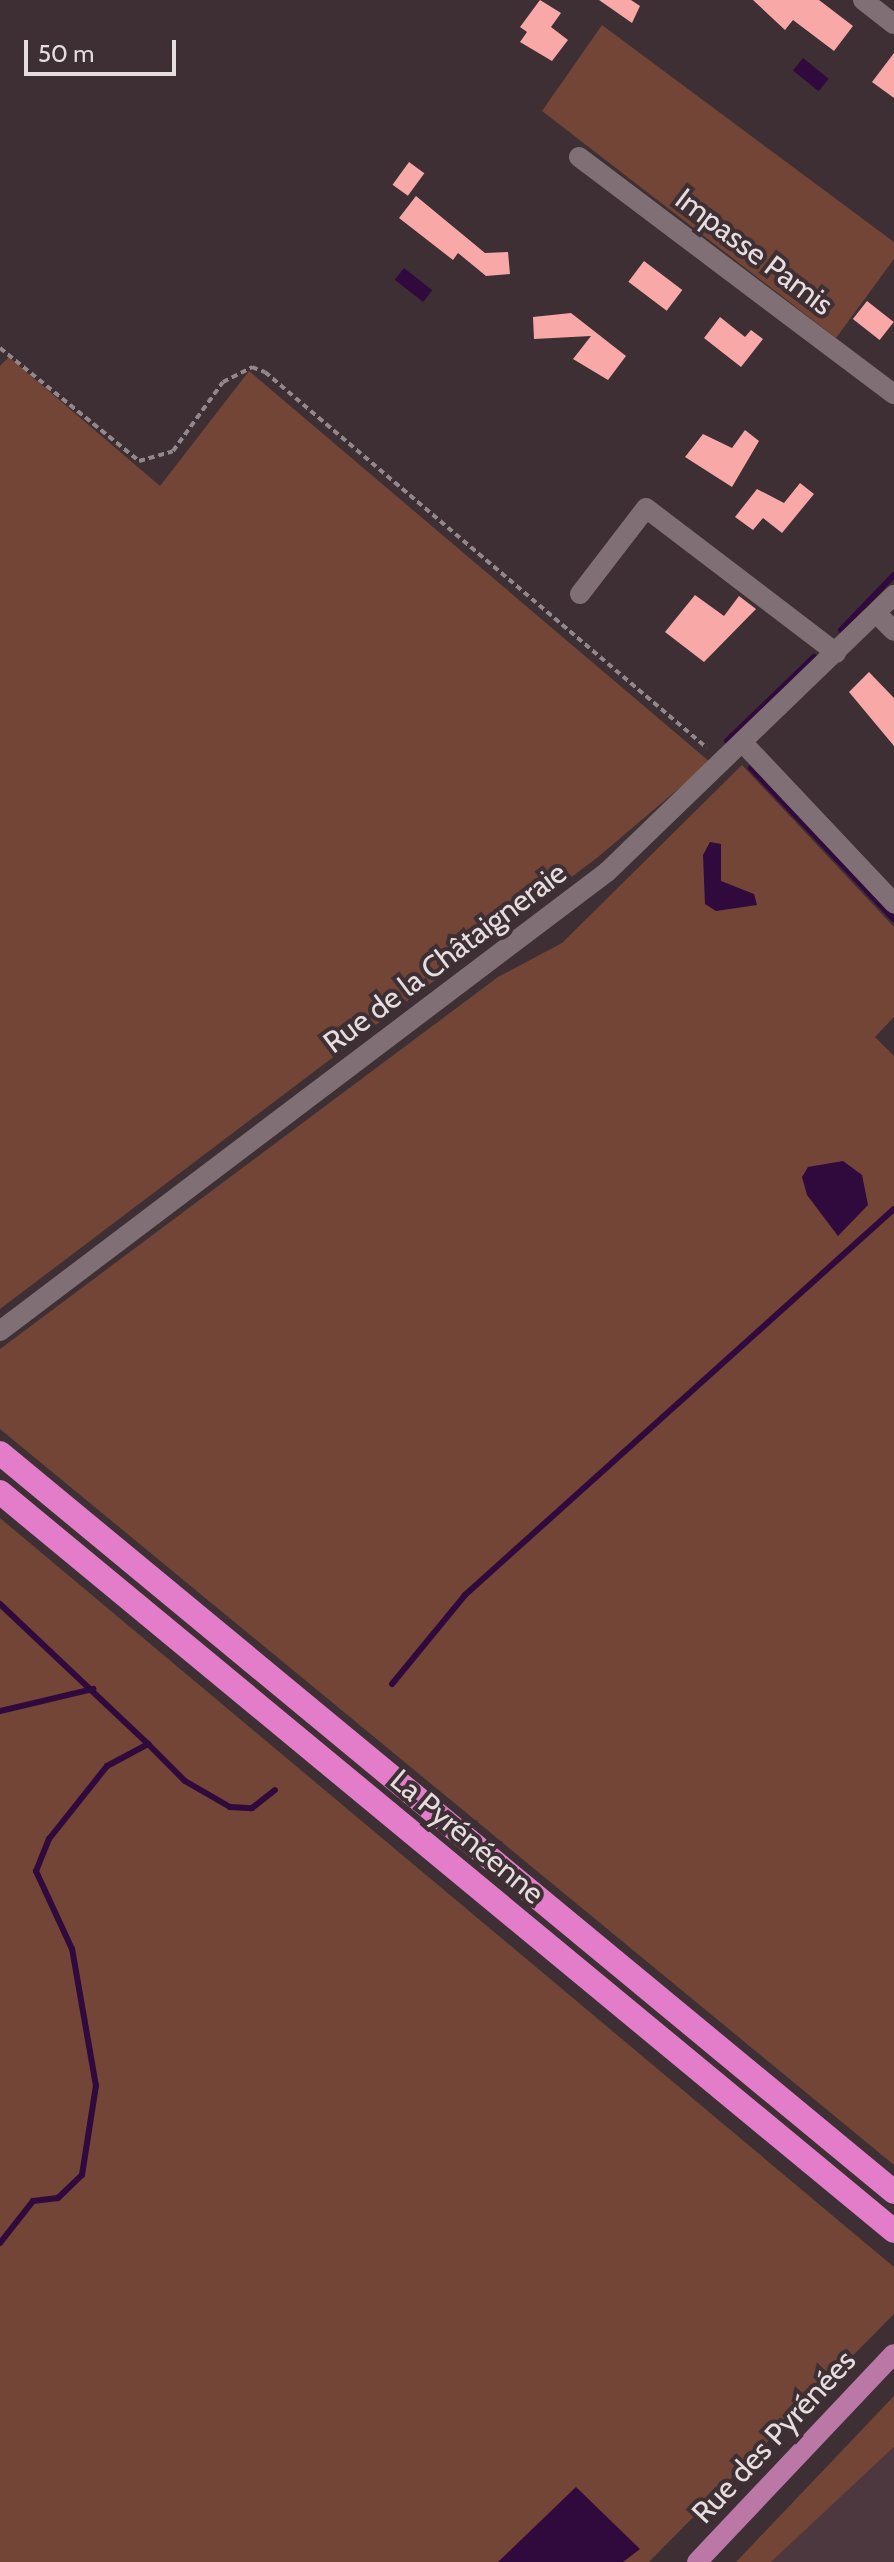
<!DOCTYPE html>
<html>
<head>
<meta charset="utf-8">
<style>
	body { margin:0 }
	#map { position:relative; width:894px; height:2562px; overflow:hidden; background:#3d2f34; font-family:Cabin,sans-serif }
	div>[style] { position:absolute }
	.built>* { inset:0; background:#4c383e }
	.green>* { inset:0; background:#724536 }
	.water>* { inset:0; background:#30093d; transform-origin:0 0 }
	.stream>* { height:6px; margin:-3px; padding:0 3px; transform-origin:3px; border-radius:3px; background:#30093d }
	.building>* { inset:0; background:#f9a8a8; transform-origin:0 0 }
	.path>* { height:4px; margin-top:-2px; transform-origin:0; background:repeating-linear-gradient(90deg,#92878a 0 6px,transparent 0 10px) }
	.minor>* { height:20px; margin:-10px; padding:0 10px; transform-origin:10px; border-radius:10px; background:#807075 }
	.primary>* { height:20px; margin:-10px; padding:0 10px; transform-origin:10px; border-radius:10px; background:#bb78a7 }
	.motorway>* { height:24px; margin:-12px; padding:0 12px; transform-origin:12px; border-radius:12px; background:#e37dc9 }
	span { translate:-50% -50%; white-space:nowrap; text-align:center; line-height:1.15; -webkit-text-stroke:8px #3d2f34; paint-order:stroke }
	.street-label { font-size:30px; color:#e6dddf }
	.scale { position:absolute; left:24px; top:40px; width:152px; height:36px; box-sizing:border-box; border:4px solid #e6dddf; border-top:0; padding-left:10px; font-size:24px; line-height:28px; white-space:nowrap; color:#e6dddf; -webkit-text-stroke:6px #3d2f34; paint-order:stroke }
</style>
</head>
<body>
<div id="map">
	<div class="built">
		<div style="clip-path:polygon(894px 2447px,894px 2562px,771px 2562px)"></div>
	</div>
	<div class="green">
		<div style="clip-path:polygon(602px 25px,894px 242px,894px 259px,836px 338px,542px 111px)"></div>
		<div style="clip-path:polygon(9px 357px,160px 486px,249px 371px,710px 762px,598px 857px,0 1309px,0 366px)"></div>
		<div style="clip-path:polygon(742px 765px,894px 927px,894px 1017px,875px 1037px,894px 1056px,894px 2165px,0 1429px,0 1349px,498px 977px,562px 943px)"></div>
		<div style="clip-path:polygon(0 1518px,894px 2267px,894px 2314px,649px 2562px,0 2562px)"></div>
		<div style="clip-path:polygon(894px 2396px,894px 2447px,771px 2562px,736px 2562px)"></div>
	</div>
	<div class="water">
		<div style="left:803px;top:58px;width:33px;height:16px;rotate:39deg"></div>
		<div style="left:404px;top:268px;width:36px;height:15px;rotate:38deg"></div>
		<div style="clip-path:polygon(710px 842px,721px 844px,721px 881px,754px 894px,757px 905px,716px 911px,705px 904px,703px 855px)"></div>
		<div style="clip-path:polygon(843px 1161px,862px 1175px,868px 1205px,838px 1236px,807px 1195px,802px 1177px,808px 1167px)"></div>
		<div style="clip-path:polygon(576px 2487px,640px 2549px,623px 2562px,498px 2562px)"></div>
	</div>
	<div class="stream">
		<div style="left:841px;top:630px;width:76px;rotate:-46.1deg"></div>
		<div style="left:727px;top:741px;width:121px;rotate:-44deg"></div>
		<div style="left:751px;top:768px;width:208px;rotate:46.6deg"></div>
		<div style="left:0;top:1604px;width:204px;rotate:43.4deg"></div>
		<div style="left:392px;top:1684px;width:115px;rotate:-50.6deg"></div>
		<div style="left:465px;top:1595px;width:577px;rotate:-41.98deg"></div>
		<div style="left:0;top:1711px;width:96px;rotate:-13.3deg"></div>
		<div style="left:0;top:2243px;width:53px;rotate:-51.8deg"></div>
		<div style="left:33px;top:2201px;width:25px;rotate:-7deg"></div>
		<div style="left:58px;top:2198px;width:33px;rotate:-44deg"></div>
		<div style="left:82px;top:2175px;width:90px;rotate:-81.1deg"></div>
		<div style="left:96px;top:2086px;width:139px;rotate:-99.9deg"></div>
		<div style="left:72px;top:1949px;width:86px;rotate:-114.8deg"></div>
		<div style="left:36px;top:1871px;width:35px;rotate:-68deg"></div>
		<div style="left:49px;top:1839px;width:93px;rotate:-51.5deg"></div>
		<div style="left:107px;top:1766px;width:47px;rotate:-28.2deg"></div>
		<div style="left:148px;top:1744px;width:52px;rotate:45deg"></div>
		<div style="left:185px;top:1781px;width:52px;rotate:30deg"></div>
		<div style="left:230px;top:1807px;width:22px;rotate:3deg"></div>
		<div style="left:252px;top:1808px;width:29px;rotate:-38deg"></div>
	</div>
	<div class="building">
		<div style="clip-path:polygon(540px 0,561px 13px,551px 27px,568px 40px,552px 61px,520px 42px,527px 32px,520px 27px)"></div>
		<div style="clip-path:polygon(599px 0,631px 0,640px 6px,632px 23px)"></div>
		<div style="clip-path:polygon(753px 0,819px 0,853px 26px,834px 51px,793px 20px,785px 30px)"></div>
		<div style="clip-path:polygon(894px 53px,894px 98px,872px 82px)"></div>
		<div style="left:409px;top:162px;width:19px;height:28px;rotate:36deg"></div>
		<div style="clip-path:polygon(416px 196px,485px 253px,508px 252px,510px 274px,486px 276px,458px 253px,453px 260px,399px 218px)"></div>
		<div style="left:644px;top:261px;width:48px;height:26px;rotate:37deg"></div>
		<div style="left:867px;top:301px;width:34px;height:23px;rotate:38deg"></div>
		<div style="clip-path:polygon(571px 313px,626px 356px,608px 380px,573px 359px,591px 336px,534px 339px,533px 317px)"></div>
		<div style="clip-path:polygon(720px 317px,745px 337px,751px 330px,763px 339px,741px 367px,704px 338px)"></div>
		<div style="clip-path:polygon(745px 430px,759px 441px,732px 487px,685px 457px,703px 434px,732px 448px)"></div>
		<div style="clip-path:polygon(800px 483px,814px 494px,782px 533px,763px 518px,753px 530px,735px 517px,757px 489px,784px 503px)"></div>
		<div style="clip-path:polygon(695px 595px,724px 616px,739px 596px,756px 609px,704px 662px,665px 632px)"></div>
		<div style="clip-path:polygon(869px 672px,894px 698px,894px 746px,849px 692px)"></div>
	</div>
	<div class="path">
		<div style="left:0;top:348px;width:179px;rotate:39.1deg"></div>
		<div style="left:139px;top:461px;width:35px;rotate:-16deg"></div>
		<div style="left:173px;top:451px;width:85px;rotate:-54.1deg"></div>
		<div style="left:223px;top:382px;width:33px;rotate:-27deg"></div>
		<div style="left:252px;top:367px;width:14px;rotate:21deg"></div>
		<div style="left:265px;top:372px;width:580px;rotate:40.39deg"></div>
	</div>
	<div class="minor">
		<div style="left:863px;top:0;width:39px;rotate:38deg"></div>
		<div style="left:579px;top:157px;width:394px;rotate:37deg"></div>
		<div style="left:580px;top:594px;width:108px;rotate:-52.5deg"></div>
		<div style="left:646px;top:508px;width:239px;rotate:37.3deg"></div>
		<div style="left:876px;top:613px;width:25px;rotate:45deg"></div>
		<div style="left:744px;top:744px;width:219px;rotate:46.7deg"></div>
		<div style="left:0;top:1331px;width:761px;rotate:-37.1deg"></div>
		<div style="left:607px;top:872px;width:399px;rotate:-44deg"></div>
	</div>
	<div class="primary">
		<div style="left:697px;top:2562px;width:286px;rotate:-46.6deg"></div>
	</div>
	<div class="motorway">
		<div style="left:0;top:1453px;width:1160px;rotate:39.58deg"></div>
		<div style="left:0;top:1492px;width:1160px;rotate:39.58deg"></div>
	</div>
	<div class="street-label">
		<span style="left:754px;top:252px;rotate:37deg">Impasse Pamis</span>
		<span style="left:445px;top:958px;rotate:-37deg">Rue de la Châtaigneraie</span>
		<span style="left:467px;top:1837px;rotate:40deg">La Pyrénéenne</span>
		<span style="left:774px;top:2437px;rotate:-47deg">Rue des Pyrénées</span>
	</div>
	<div class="scale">50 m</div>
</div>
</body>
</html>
